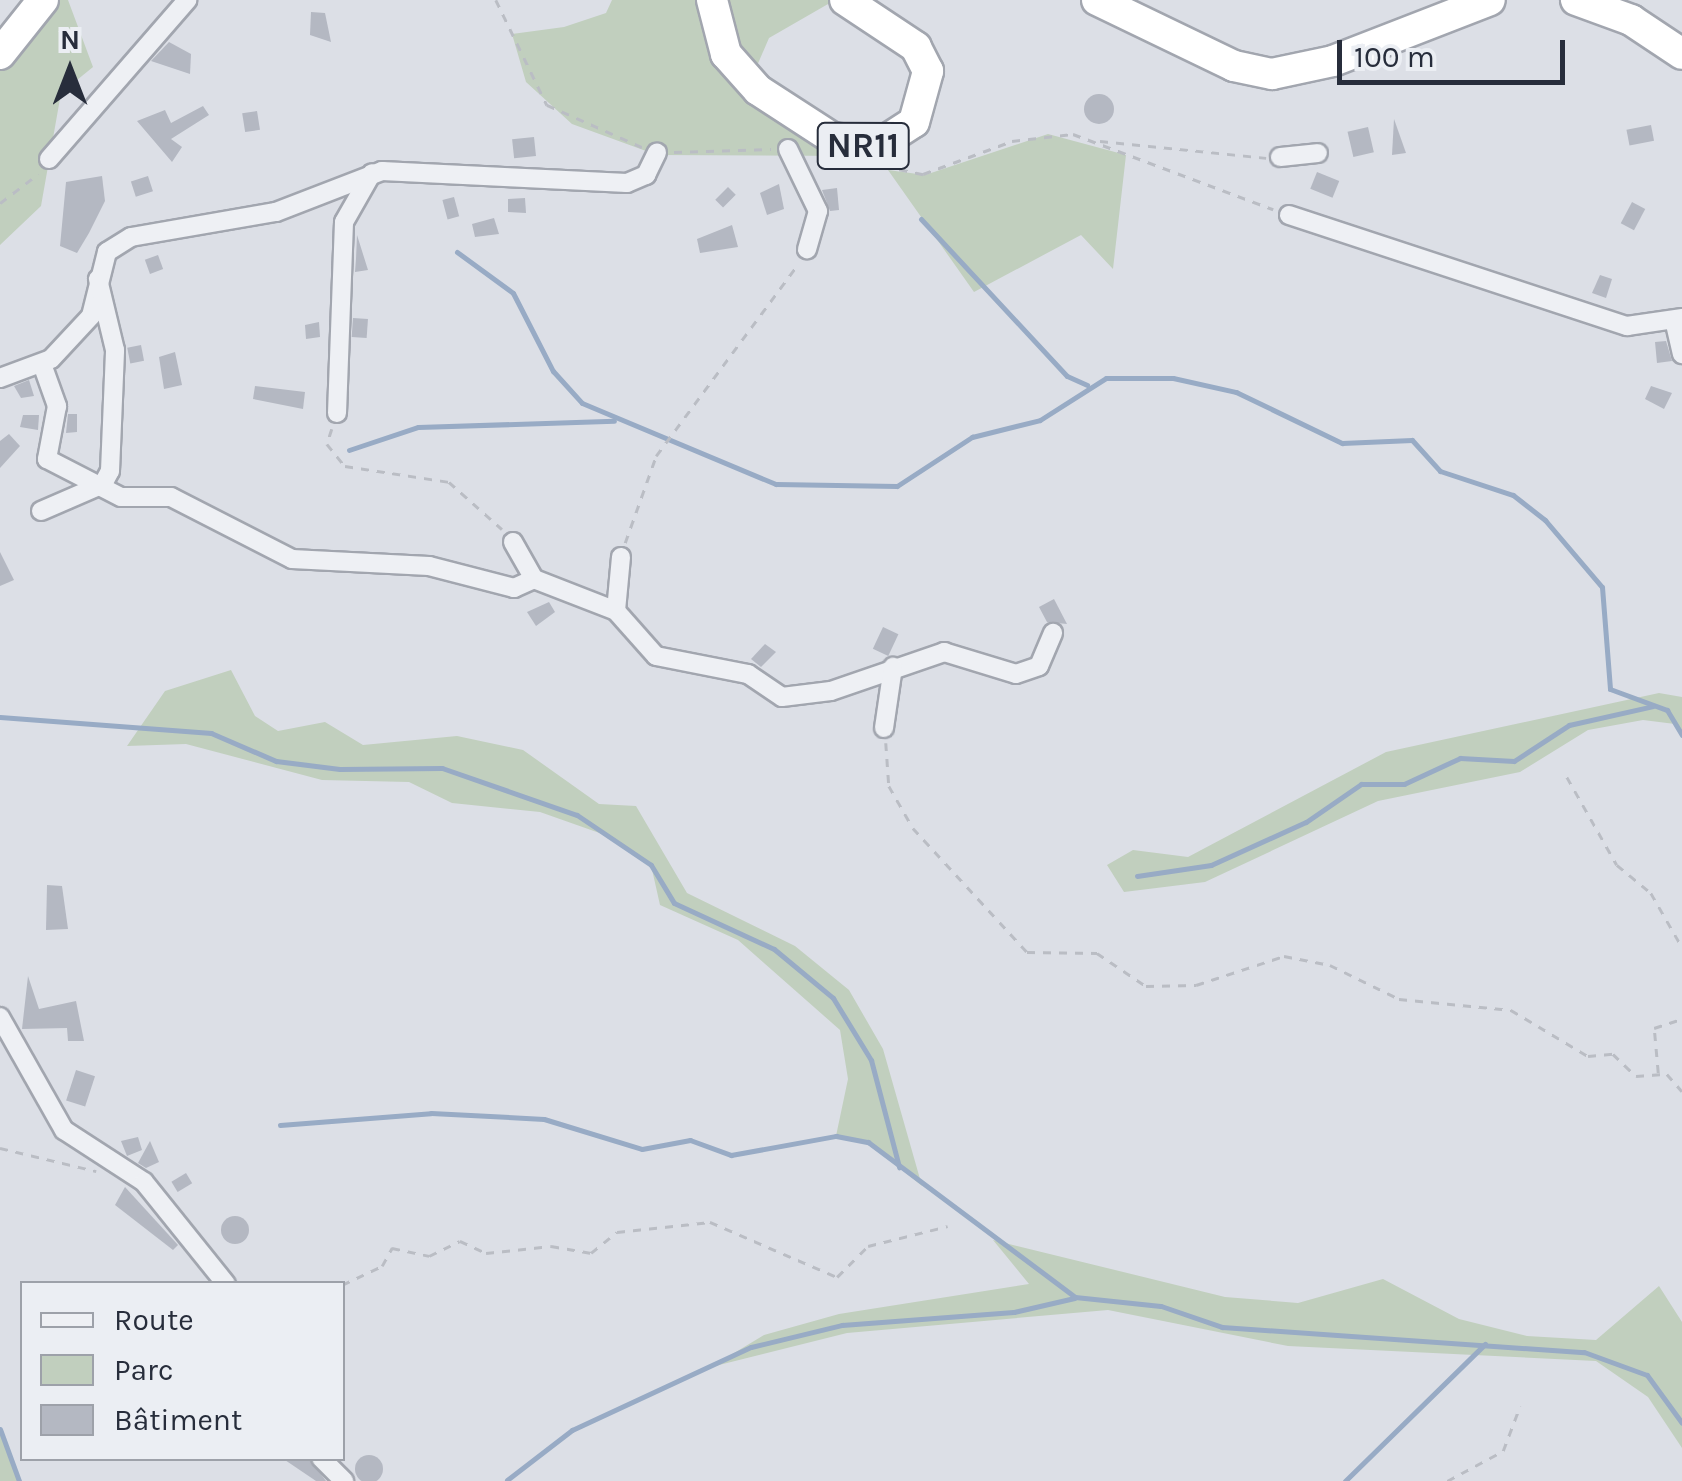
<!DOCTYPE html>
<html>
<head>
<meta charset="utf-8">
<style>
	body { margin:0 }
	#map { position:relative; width:1682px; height:1481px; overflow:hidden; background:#dcdfe6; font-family:Karla,sans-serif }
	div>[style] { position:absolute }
	.green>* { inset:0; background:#c1cfbe }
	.stream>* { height:5px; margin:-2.5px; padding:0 2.5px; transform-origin:2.5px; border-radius:2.5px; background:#98abc5 }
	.building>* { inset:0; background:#b4b8c2; transform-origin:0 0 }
	.round { border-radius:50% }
	.path>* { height:2.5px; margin-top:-1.25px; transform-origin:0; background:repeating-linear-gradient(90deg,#babdc4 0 8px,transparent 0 16px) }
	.roads { filter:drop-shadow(2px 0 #a2a6af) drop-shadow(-2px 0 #a2a6af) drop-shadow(0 2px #a2a6af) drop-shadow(0 -2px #a2a6af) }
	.minor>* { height:18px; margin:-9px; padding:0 9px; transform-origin:9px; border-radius:9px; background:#eef0f4 }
	.trunk>* { height:30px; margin:-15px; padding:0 15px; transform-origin:15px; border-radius:15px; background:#fff }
	span { translate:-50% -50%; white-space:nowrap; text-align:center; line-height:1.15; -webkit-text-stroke:9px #ebeef3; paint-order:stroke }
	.shield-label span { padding:2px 8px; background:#ebeef3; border:2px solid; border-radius:8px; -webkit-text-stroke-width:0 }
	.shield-label { font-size:35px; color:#272d3b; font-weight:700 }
	.legend { position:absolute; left:20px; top:1281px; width:325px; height:180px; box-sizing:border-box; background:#ebeef3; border:2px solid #9da1a9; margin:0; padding:12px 18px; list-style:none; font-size:30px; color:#272d3b }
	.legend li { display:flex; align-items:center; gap:20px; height:50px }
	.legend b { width:50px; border:2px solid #9da1a9 }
	.north { position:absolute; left:20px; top:20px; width:100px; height:100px; -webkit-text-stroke:8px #ebeef3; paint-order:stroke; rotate:0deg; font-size:28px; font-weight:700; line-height:40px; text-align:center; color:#272d3b }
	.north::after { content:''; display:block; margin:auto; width:35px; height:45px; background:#272d3b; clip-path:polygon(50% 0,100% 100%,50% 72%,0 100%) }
	.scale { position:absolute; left:1337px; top:40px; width:228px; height:45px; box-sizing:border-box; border:5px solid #272d3b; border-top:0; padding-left:12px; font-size:30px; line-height:35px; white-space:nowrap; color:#272d3b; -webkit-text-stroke:8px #ebeef3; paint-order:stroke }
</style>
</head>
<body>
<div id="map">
	<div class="green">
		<div style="clip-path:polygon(29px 0,68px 0,93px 67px,61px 93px,41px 206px,0 245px,0 34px)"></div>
		<div style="clip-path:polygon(612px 0,835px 0,769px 38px,747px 89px,854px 156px,657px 155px,572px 124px,526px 82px,512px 34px,564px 27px,606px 13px)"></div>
		<div style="clip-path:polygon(1048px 134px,1126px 155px,1113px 269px,1081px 235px,974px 292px,888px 170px,925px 175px)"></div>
		<div style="clip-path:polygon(231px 670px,255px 716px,278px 731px,325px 722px,363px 745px,457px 736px,523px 750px,599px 804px,636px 806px,687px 893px,795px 946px,849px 990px,883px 1049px,922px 1186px,868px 1142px,836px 1136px,848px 1079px,840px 1030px,738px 940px,660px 905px,651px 865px,608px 836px,540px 812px,452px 803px,409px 782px,322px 780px,186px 744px,127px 746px,165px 691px)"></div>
		<div style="clip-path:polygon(1659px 693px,1682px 697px,1682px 735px,1675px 724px,1643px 720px,1588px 730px,1520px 772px,1378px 801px,1205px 882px,1124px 892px,1107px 865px,1133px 850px,1188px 857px,1386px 752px)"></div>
		<div style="clip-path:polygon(993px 1240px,1225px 1297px,1298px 1303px,1383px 1279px,1459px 1319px,1527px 1336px,1596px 1340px,1659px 1286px,1682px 1322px,1682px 1448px,1648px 1397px,1596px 1361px,1288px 1346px,1108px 1310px,847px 1333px,711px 1367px,764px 1335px,839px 1314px,1029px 1284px)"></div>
		<div style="clip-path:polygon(0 1429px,0 1430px,19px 1481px,0 1481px)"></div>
	</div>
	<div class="stream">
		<div style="left:921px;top:219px;width:214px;rotate:47.1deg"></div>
		<div style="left:1067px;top:376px;width:22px;rotate:24deg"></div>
		<div style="left:457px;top:252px;width:69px;rotate:36.2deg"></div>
		<div style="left:513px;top:293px;width:88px;rotate:62.9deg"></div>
		<div style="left:553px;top:371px;width:43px;rotate:47.8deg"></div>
		<div style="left:582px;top:403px;width:210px;rotate:22.7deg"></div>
		<div style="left:776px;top:484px;width:121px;rotate:0.9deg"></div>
		<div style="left:897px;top:486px;width:90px;rotate:-33.2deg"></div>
		<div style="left:972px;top:437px;width:70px;rotate:-14deg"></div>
		<div style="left:1040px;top:420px;width:78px;rotate:-32.5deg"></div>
		<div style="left:1106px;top:378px;width:67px"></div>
		<div style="left:1173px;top:378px;width:65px;rotate:12.5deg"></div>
		<div style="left:1236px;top:392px;width:118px;rotate:25.7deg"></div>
		<div style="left:1342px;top:443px;width:70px;rotate:-2.5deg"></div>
		<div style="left:1412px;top:440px;width:42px;rotate:47.9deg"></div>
		<div style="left:1440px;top:471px;width:77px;rotate:18.2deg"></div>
		<div style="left:1513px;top:495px;width:41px;rotate:38deg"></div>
		<div style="left:1545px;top:520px;width:88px;rotate:49.6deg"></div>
		<div style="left:1602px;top:587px;width:102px;rotate:85.5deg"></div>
		<div style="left:1610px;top:689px;width:61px;rotate:20.2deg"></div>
		<div style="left:1667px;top:710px;width:29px;rotate:59deg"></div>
		<div style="left:349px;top:450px;width:73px;rotate:-18.4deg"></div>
		<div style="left:418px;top:427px;width:196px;rotate:-1.8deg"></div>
		<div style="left:0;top:717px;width:212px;rotate:4.3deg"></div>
		<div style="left:211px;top:733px;width:71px;rotate:23.3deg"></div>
		<div style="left:276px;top:761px;width:64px;rotate:7.1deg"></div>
		<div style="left:340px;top:769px;width:102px;rotate:-0.6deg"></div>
		<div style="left:442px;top:768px;width:143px;rotate:19.2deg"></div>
		<div style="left:577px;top:815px;width:89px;rotate:34deg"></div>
		<div style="left:651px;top:865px;width:44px;rotate:58.8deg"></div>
		<div style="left:674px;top:903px;width:110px;rotate:24.7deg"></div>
		<div style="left:774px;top:949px;width:77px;rotate:39.7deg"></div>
		<div style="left:833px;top:998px;width:73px;rotate:58.5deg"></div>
		<div style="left:871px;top:1060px;width:111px;rotate:75.3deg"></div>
		<div style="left:1137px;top:876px;width:75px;rotate:-8.5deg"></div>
		<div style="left:1211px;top:865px;width:104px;rotate:-24.4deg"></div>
		<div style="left:1306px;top:822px;width:67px;rotate:-34.6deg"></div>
		<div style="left:1361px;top:784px;width:43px"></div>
		<div style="left:1404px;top:784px;width:62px;rotate:-24.9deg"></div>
		<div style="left:1460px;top:758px;width:54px;rotate:3.2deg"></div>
		<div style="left:1514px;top:761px;width:66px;rotate:-33.2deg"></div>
		<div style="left:1569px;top:725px;width:86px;rotate:-12.7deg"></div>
		<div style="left:280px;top:1125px;width:151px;rotate:-4.5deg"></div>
		<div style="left:431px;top:1113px;width:113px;rotate:3deg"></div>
		<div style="left:544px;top:1119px;width:102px;rotate:17deg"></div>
		<div style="left:642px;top:1149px;width:49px;rotate:-10.6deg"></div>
		<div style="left:690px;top:1140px;width:44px;rotate:20.1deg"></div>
		<div style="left:731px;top:1155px;width:107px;rotate:-10.3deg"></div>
		<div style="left:836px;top:1136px;width:33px;rotate:11deg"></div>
		<div style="left:868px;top:1142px;width:259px;rotate:36.8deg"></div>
		<div style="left:1075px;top:1297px;width:86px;rotate:6deg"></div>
		<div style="left:1161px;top:1306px;width:65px;rotate:19deg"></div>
		<div style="left:1222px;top:1327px;width:363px;rotate:4deg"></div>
		<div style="left:1584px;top:1352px;width:67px;rotate:20.1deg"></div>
		<div style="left:1647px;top:1375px;width:59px;rotate:53.9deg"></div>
		<div style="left:0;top:1429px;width:55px;rotate:69.9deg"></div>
		<div style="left:507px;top:1480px;width:82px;rotate:-37.6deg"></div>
		<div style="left:572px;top:1430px;width:197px;rotate:-24.9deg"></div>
		<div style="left:751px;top:1347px;width:94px;rotate:-13.6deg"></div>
		<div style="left:842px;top:1325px;width:172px;rotate:-4.3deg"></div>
		<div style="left:1014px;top:1312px;width:62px;rotate:-13.1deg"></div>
		<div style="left:1345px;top:1481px;width:196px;rotate:-44.4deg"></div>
	</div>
	<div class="building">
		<div style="clip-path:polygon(311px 12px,325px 13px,331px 42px,310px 35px)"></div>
		<div style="clip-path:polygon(169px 42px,191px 54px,190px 74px,151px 61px)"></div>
		<div class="round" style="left:1084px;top:94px;width:30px;height:30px"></div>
		<div style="clip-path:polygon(203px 106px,209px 115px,171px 139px,182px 147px,172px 162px,137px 121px,165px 110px,171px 123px)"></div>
		<div style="left:257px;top:111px;width:19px;height:15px;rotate:81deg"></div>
		<div style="clip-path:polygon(1394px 119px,1406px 153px,1392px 155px)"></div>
		<div style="left:1651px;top:125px;width:16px;height:25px;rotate:79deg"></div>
		<div style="left:1368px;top:127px;width:26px;height:21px;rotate:77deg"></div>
		<div style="left:534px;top:137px;width:19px;height:22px;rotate:84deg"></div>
		<div style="left:1317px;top:172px;width:24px;height:18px;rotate:22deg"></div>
		<div style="clip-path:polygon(102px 176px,105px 201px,89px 233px,77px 253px,60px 246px,66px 182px)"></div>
		<div style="left:148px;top:176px;width:16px;height:18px;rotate:72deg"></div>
		<div style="clip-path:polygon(779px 184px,784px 209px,767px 215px,760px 193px)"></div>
		<div style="left:728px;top:187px;width:11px;height:18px;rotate:45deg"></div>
		<div style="clip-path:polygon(837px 188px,839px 210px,830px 211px,822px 190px)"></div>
		<div style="left:454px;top:197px;width:20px;height:12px;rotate:75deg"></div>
		<div style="clip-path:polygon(525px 198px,526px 213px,508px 212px,508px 199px)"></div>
		<div style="left:1632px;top:202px;width:15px;height:24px;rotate:28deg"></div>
		<div style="clip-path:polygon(494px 218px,499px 234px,475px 237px,472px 224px)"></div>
		<div style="clip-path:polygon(732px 225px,738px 247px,700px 253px,697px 239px)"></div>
		<div style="clip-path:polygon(357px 235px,368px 270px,355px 272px,356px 259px)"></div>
		<div style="left:158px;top:255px;width:15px;height:14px;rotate:70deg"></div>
		<div style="clip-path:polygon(1600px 275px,1612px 279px,1606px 298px,1592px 293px)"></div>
		<div style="left:353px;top:318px;width:15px;height:19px;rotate:4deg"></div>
		<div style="clip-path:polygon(319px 322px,320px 337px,306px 339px,305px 325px)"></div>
		<div style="clip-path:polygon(1666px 341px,1672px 361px,1657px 363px,1655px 342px)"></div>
		<div style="left:141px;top:345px;width:16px;height:14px;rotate:79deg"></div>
		<div style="clip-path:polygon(175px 352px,182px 385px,164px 389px,159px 357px)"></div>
		<div style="clip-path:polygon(29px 380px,34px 396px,21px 398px,14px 386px)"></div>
		<div style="clip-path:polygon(255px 386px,305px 392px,303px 409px,253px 399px)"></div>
		<div style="clip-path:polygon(1651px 386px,1672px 393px,1664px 409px,1645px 399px)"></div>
		<div style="clip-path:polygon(68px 414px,77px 414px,77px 432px,66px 433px)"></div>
		<div style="clip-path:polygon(23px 415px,39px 415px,38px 430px,20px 427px)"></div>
		<div style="clip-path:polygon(9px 434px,20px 446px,0 468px,0 441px)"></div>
		<div style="clip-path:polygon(0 552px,14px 580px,0 586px)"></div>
		<div style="clip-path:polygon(1054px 599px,1067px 624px,1047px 622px,1039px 607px)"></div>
		<div style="clip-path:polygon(549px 602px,555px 612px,536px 626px,527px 612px)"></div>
		<div style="left:883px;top:627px;width:17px;height:24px;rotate:25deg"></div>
		<div style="clip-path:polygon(765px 644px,776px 652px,761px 667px,751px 659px)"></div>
		<div style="clip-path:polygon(47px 885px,62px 886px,68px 929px,46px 930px)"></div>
		<div style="clip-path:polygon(28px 976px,39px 1009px,76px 1001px,84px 1041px,68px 1041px,67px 1028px,22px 1029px)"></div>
		<div style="left:76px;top:1070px;width:20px;height:32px;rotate:18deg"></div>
		<div style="clip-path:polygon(138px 1137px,142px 1150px,127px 1156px,121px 1141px)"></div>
		<div style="clip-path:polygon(150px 1141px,159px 1162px,146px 1168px,138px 1163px)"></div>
		<div style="left:186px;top:1173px;width:12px;height:17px;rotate:59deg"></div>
		<div style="clip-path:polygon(125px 1187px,178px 1245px,173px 1250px,115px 1205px)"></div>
		<div class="round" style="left:221px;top:1216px;width:28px;height:28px"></div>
		<div class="round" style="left:355px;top:1455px;width:28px;height:28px"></div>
		<div style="clip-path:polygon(282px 1458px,309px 1458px,326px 1481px,316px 1481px)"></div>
	</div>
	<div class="path">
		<div style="left:496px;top:0;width:117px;rotate:64.1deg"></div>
		<div style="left:547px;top:105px;width:104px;rotate:23.9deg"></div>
		<div style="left:1100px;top:141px;width:167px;rotate:5.8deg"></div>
		<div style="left:674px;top:152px;width:97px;rotate:-1.8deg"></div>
		<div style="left:884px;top:166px;width:40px;rotate:12deg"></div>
		<div style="left:923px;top:174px;width:95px;rotate:-20.3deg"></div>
		<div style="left:1012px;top:141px;width:61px;rotate:-6.5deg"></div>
		<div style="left:1073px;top:134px;width:214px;rotate:20.6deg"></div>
		<div style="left:0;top:203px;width:48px;rotate:-37.3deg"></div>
		<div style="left:332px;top:429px;width:16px;rotate:108deg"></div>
		<div style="left:327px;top:444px;width:28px;rotate:51deg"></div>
		<div style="left:345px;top:466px;width:105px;rotate:8.7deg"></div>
		<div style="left:449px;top:482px;width:71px;rotate:41.6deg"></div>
		<div style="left:625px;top:543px;width:92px;rotate:-70.4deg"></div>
		<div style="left:656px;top:456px;width:239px;rotate:-53.5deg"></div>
		<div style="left:886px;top:743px;width:43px;rotate:86deg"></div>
		<div style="left:889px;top:786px;width:48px;rotate:60.3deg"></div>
		<div style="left:913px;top:828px;width:168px;rotate:47.4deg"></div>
		<div style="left:1027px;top:952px;width:70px;rotate:0.8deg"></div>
		<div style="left:1097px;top:953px;width:59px;rotate:34deg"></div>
		<div style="left:1146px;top:986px;width:50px;rotate:-1.1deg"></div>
		<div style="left:1196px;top:985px;width:93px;rotate:-18.2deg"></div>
		<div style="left:1284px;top:956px;width:47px;rotate:11.1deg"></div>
		<div style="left:1330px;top:965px;width:77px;rotate:26.2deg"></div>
		<div style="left:1399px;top:999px;width:113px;rotate:5.6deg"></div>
		<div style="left:1511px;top:1010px;width:90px;rotate:30.9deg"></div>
		<div style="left:1588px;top:1056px;width:25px;rotate:-5deg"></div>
		<div style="left:1613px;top:1054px;width:32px;rotate:44deg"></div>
		<div style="left:1636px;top:1076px;width:31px;rotate:-4deg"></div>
		<div style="left:1667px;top:1074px;width:23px;rotate:49deg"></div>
		<div style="left:1567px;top:777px;width:101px;rotate:60.4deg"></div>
		<div style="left:1617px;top:865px;width:44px;rotate:39.5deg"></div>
		<div style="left:1651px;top:893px;width:62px;rotate:60.1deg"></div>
		<div style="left:1658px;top:1073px;width:45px;rotate:-95.1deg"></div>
		<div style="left:1654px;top:1028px;width:29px;rotate:-18deg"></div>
		<div style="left:0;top:1148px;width:99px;rotate:13.5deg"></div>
		<div style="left:311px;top:1284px;width:26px"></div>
		<div style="left:342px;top:1285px;width:44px;rotate:-25.4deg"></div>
		<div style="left:382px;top:1266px;width:21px;rotate:-61deg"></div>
		<div style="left:392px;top:1248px;width:38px;rotate:12deg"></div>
		<div style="left:429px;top:1256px;width:34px;rotate:-26deg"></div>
		<div style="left:460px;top:1241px;width:29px;rotate:25deg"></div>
		<div style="left:486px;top:1253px;width:65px;rotate:-6.1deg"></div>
		<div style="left:551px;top:1246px;width:41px;rotate:9.9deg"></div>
		<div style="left:591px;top:1253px;width:33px;rotate:-39deg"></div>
		<div style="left:617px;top:1232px;width:94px;rotate:-6.1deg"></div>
		<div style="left:710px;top:1222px;width:138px;rotate:23.4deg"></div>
		<div style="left:837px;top:1277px;width:44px;rotate:-45deg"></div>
		<div style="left:868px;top:1246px;width:82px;rotate:-14deg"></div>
		<div style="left:1447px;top:1481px;width:64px;rotate:-28.2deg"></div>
		<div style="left:1503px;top:1451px;width:48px;rotate:-69.3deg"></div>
	</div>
	<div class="roads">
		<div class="minor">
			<div style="left:788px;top:149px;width:69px;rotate:64.2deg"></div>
			<div style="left:818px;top:211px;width:40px;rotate:106deg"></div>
			<div style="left:1280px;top:157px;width:38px;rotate:-6deg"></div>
			<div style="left:49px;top:159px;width:211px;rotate:-49deg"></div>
			<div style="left:1289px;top:215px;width:356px;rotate:18.2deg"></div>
			<div style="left:1627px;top:326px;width:56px;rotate:-8.3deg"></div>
			<div style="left:1675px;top:324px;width:31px;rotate:77deg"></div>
			<div style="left:42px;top:364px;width:45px;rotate:70.3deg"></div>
			<div style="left:57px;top:406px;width:54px;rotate:100.7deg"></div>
			<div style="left:47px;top:459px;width:83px;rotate:27.2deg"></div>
			<div style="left:121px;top:497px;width:50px"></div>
			<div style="left:171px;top:497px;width:136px;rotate:27.1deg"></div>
			<div style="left:292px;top:559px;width:137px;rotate:2.9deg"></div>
			<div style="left:429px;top:566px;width:88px;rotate:14.5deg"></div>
			<div style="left:514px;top:588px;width:22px;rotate:-24deg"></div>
			<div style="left:0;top:378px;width:54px;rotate:-20.4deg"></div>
			<div style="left:51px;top:359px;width:59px;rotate:-47.1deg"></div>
			<div style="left:91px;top:316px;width:66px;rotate:-76deg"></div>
			<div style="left:107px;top:252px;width:28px;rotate:-32deg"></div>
			<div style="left:131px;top:237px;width:147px;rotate:-9.8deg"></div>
			<div style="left:276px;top:212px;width:114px;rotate:-21.1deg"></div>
			<div style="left:382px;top:171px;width:245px;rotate:2.8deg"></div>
			<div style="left:627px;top:183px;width:21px;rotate:-23deg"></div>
			<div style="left:646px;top:175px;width:25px;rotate:-64deg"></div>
			<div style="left:337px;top:413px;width:191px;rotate:-87.9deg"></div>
			<div style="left:344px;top:222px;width:56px;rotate:-60.3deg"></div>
			<div style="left:41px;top:511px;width:68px;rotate:-23.5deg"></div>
			<div style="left:103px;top:484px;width:15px;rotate:-62deg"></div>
			<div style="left:110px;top:471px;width:121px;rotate:-87.6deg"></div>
			<div style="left:115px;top:350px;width:73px;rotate:-103.5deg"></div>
			<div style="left:513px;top:542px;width:43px;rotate:60.4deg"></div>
			<div style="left:534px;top:579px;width:88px;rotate:21.3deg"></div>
			<div style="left:621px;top:557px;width:54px;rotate:95.3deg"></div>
			<div style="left:616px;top:611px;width:60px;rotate:48.4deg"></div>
			<div style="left:656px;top:656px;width:94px;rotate:11.1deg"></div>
			<div style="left:748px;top:674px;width:41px;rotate:34.1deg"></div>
			<div style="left:782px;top:697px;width:49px;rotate:-7deg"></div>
			<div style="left:831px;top:691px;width:120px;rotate:-19deg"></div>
			<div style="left:944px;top:652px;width:75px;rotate:17deg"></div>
			<div style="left:1016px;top:674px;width:24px;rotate:-19deg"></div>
			<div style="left:1039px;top:666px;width:36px;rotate:-67deg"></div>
			<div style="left:884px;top:728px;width:62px;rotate:-81.6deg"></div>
			<div style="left:0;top:1017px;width:130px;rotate:60.5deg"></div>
			<div style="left:64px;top:1130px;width:95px;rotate:33deg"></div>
			<div style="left:144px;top:1182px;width:131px;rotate:51.2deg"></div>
			<div style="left:321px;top:1458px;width:33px;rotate:45deg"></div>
		</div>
		<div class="trunk">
			<div style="left:712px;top:0;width:56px;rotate:75.5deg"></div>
			<div style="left:726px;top:54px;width:48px;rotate:48.4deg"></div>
			<div style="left:758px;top:90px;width:88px;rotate:33deg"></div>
			<div style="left:832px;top:138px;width:48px;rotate:7.1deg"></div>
			<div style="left:880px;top:144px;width:40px;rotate:-32.9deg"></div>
			<div style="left:914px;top:122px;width:53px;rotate:-74.6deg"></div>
			<div style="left:928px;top:71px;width:27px;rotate:-117deg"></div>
			<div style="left:916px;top:47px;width:85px;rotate:-146.5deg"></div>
			<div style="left:1097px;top:0;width:152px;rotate:25.7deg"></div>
			<div style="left:1234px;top:66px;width:39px;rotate:12deg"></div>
			<div style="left:1272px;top:74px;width:62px;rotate:-12deg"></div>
			<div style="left:1333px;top:61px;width:168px;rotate:-21.2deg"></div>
			<div style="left:1576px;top:0;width:59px;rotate:20deg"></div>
			<div style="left:1631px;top:20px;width:61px;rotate:33.7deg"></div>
			<div style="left:0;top:54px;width:69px;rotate:-51.5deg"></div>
		</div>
	</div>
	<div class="shield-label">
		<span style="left:863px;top:146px">NR11</span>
	</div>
	<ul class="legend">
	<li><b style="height:12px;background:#eef0f4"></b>Route</li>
	<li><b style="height:28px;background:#c1cfbe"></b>Parc</li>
	<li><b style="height:28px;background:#b4b8c2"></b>Bâtiment</li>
	</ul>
	<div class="north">N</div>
	<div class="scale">100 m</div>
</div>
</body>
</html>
